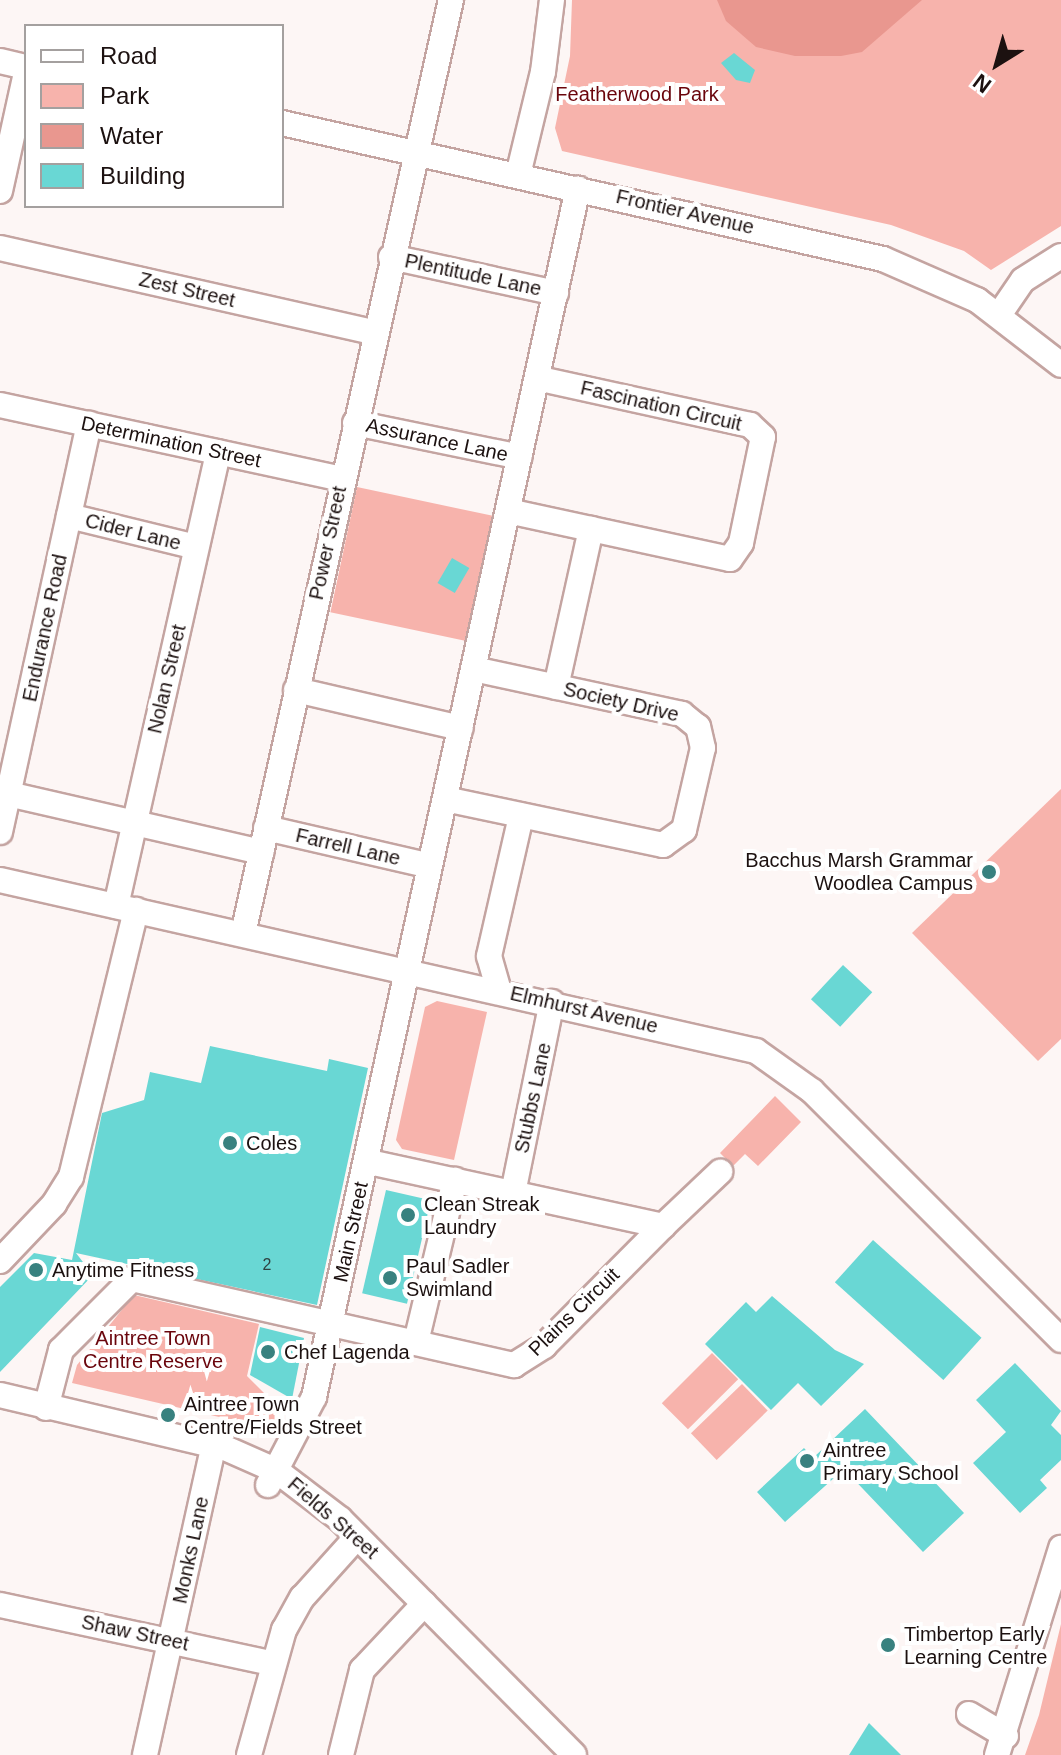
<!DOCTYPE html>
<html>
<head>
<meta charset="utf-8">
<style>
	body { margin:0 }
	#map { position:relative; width:1061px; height:1755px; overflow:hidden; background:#fdf6f5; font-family:Helvetica,sans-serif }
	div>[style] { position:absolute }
	.green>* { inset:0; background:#f7b3ac; transform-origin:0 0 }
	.water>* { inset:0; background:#e9978f }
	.building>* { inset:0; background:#69d7d4; transform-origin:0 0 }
	.roads { filter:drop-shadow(2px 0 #c4a4a1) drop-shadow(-2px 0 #c4a4a1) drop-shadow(0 2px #c4a4a1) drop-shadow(0 -2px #c4a4a1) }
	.minor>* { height:24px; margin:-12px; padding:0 12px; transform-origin:12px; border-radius:12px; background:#fff }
	.dots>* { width:22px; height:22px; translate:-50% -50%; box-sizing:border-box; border:4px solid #fff; border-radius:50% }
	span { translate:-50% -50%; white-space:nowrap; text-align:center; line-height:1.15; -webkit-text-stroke:8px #fff; paint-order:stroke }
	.number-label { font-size:16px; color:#2f4241 }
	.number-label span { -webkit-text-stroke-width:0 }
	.park-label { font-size:20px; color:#6a050c }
	.street-label { font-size:20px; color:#1c1110 }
	.poi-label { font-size:20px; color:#1c1110 }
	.right { translate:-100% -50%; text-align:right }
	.left { translate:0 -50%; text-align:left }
	.legend { position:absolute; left:24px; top:24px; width:260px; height:184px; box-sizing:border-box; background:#fff; border:2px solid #a4a09f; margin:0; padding:10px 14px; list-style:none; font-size:24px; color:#1c1110 }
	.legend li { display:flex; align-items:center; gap:16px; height:40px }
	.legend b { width:40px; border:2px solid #a4a09f }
	.north { position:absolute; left:957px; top:24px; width:80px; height:80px; -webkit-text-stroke:6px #fff; paint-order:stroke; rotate:217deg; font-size:22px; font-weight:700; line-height:32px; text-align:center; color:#1c1110 }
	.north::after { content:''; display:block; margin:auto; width:28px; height:36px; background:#1c1110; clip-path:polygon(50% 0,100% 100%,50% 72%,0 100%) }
</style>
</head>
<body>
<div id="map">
	<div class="green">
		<div style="clip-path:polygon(572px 0,1061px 0,1061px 226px,991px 270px,964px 251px,891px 225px,562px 151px,555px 128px,570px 56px)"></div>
		<div style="left:357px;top:487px;width:140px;height:128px;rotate:12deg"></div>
		<div style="clip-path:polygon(1061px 789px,1061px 1039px,1038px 1061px,912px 933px)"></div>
		<div style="clip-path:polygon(437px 1001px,487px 1012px,454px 1160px,402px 1149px,396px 1140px,425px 1007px)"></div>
		<div style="clip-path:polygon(775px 1096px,801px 1122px,758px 1166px,745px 1154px,733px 1166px,720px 1153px)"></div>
		<div style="clip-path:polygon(134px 1295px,259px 1324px,247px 1376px,283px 1412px,280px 1423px,271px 1429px,72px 1383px,77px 1365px)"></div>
		<div style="left:712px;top:1353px;width:37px;height:71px;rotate:45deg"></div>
		<div style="left:742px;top:1384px;width:37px;height:71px;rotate:46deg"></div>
		<div style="clip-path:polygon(1061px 1624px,1061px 1755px,1025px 1755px,1039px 1715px)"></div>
	</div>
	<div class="water">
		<div style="clip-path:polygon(717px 0,922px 0,862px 52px,841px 56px,795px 56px,756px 47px,726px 21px)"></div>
	</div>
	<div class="building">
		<div style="clip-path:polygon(734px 53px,755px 70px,750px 83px,736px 80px,721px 63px)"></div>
		<div style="left:452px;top:558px;width:20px;height:29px;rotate:30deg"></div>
		<div style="left:843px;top:965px;width:40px;height:47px;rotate:43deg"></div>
		<div style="clip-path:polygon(210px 1046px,327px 1071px,329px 1059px,368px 1068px,317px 1305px,76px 1253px,93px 1275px,0 1372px,0 1287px,34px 1253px,72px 1260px,102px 1113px,144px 1100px,150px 1072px,201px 1083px)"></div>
		<div style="left:386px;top:1190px;width:46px;height:106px;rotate:13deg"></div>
		<div style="left:873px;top:1240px;width:146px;height:57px;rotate:42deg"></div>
		<div style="clip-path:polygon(772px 1296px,835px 1350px,864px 1364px,821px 1406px,798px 1383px,771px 1410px,705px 1344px,746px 1302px,756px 1312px)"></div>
		<div style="clip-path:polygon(260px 1327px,304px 1338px,292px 1399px,250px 1375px)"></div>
		<div style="clip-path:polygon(1015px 1363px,1061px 1411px,1051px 1425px,1061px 1435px,1061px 1460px,1040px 1480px,1047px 1488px,1020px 1513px,973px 1463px,1006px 1432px,976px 1400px)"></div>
		<div style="clip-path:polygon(865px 1409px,964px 1513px,923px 1552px,844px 1469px,785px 1522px,757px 1492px,804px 1448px,813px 1458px)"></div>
		<div style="clip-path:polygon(869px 1723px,901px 1755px,849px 1755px)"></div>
	</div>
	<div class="roads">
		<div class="minor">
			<div style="left:0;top:61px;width:27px;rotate:13deg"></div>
			<div style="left:282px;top:123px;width:616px;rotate:12.75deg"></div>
			<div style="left:883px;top:259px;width:103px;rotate:23.6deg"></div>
			<div style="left:977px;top:300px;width:106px;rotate:37.7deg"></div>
			<div style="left:518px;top:175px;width:106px;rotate:-76.4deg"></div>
			<div style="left:543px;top:72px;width:73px;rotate:-82.9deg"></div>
			<div style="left:0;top:191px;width:121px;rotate:-77.6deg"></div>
			<div style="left:0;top:248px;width:383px;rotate:12.7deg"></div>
			<div style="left:391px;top:257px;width:169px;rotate:12.3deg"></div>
			<div style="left:999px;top:315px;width:42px;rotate:-55.6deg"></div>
			<div style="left:1023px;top:280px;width:45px;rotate:-32.3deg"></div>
			<div style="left:0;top:405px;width:350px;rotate:12.2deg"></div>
			<div style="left:355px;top:423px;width:168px;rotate:11.6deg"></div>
			<div style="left:508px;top:511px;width:227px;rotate:12.2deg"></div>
			<div style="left:730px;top:559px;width:19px;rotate:-55deg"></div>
			<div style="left:741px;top:543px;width:108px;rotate:-78.3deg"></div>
			<div style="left:763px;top:437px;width:18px;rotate:-137deg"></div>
			<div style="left:750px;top:425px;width:218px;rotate:-167.6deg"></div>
			<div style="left:69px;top:516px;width:131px;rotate:13.7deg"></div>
			<div style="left:556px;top:687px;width:162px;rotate:-77.5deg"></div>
			<div style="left:296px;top:690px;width:169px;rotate:13deg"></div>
			<div style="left:8px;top:794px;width:260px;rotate:12.9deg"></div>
			<div style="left:445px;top:799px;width:223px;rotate:11.9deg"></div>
			<div style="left:663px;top:845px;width:26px;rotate:-36deg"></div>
			<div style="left:684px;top:830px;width:84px;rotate:-77deg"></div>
			<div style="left:703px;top:748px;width:22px;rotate:-103deg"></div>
			<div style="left:698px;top:727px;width:21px;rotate:-141deg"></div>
			<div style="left:682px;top:714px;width:213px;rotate:-167.8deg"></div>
			<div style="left:266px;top:828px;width:168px;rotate:13deg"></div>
			<div style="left:0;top:832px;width:418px;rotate:-77.7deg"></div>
			<div style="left:0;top:880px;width:775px;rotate:12.75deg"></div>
			<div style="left:756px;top:1051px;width:69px;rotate:35.5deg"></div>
			<div style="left:812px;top:1091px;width:352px;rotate:45deg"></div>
			<div style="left:116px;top:906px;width:465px;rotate:-77.3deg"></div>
			<div style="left:243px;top:934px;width:957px;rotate:-77.45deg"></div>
			<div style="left:499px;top:991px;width:36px;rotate:-106deg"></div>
			<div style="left:489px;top:956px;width:144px;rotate:-77.1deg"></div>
			<div style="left:513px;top:1193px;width:195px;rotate:-78.5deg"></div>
			<div style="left:663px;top:1226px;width:79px;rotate:-43.5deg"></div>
			<div style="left:0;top:1261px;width:79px;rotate:-46.5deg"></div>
			<div style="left:54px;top:1204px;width:32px;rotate:-58deg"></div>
			<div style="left:71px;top:1177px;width:275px;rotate:-76.3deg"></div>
			<div style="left:416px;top:1342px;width:167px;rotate:-76.5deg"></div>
			<div style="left:0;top:1395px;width:231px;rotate:13.3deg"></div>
			<div style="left:225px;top:1448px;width:57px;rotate:23.9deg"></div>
			<div style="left:277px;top:1471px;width:79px;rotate:37.3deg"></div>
			<div style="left:340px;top:1519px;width:332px;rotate:45.2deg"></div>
			<div style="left:46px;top:1408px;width:60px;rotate:-75.5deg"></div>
			<div style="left:61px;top:1350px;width:100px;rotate:-45deg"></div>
			<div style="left:132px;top:1279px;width:392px;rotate:12.7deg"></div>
			<div style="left:514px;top:1365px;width:36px;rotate:-32deg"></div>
			<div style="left:544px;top:1346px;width:169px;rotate:-45.2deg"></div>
			<div style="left:663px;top:1226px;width:304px;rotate:-167.7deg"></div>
			<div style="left:268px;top:1485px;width:99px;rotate:-62.4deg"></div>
			<div style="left:314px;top:1397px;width:1237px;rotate:-77.68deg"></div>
			<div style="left:0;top:1605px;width:276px;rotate:12.1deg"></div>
			<div style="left:969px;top:1714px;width:43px;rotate:30.7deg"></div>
			<div style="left:145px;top:1755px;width:304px;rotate:-77.5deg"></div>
			<div style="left:249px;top:1755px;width:130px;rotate:-74.4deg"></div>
			<div style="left:284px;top:1630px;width:37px;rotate:-61deg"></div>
			<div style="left:302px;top:1598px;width:82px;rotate:-48deg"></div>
			<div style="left:341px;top:1755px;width:88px;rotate:-76.1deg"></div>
			<div style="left:362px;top:1670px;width:91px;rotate:-46.8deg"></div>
			<div style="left:997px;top:1755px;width:217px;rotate:-72.8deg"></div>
		</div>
	</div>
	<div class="dots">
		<div style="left:989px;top:872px;background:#38817f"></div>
		<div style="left:230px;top:1143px;background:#38817f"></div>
		<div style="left:408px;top:1215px;background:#38817f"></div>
		<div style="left:36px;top:1270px;background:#38817f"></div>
		<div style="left:390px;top:1278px;background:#38817f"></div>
		<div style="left:268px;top:1352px;background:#38817f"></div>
		<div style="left:168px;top:1415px;background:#38817f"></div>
		<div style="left:807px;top:1461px;background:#38817f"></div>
		<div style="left:888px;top:1645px;background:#38817f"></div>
	</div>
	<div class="number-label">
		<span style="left:267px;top:1265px">2</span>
	</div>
	<div class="park-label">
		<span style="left:637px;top:94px">Featherwood Park</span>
		<span style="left:153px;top:1350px">Aintree Town<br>Centre Reserve</span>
	</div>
	<div class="street-label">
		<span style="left:685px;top:212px;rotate:13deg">Frontier Avenue</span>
		<span style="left:473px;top:275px;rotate:12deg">Plentitude Lane</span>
		<span style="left:187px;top:290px;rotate:13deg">Zest Street</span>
		<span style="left:661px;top:406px;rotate:13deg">Fascination Circuit</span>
		<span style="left:437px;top:440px;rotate:12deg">Assurance Lane</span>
		<span style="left:171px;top:442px;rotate:12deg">Determination Street</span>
		<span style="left:133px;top:532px;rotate:14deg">Cider Lane</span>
		<span style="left:328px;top:543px;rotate:-78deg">Power Street</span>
		<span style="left:45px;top:628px;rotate:-78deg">Endurance Road</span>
		<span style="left:167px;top:679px;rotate:-77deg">Nolan Street</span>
		<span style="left:621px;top:702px;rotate:13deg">Society Drive</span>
		<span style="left:348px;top:847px;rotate:13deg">Farrell Lane</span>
		<span style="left:584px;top:1010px;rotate:13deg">Elmhurst Avenue</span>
		<span style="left:533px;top:1098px;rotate:-78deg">Stubbs Lane</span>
		<span style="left:351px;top:1232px;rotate:-78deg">Main Street</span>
		<span style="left:574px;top:1312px;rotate:-44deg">Plains Circuit</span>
		<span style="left:333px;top:1518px;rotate:41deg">Fields Street</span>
		<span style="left:191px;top:1550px;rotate:-78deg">Monks Lane</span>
		<span style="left:135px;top:1633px;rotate:12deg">Shaw Street</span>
	</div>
	<div class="poi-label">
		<span class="right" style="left:973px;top:872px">Bacchus Marsh Grammar<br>Woodlea Campus</span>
		<span class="left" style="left:246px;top:1143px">Coles</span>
		<span class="left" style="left:424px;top:1216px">Clean Streak<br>Laundry</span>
		<span class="left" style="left:406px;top:1278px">Paul Sadler<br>Swimland</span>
		<span class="left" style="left:52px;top:1270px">Anytime Fitness</span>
		<span class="left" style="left:284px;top:1352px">Chef Lagenda</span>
		<span class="left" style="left:184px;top:1416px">Aintree Town<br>Centre/Fields Street</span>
		<span class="left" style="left:823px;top:1462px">Aintree<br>Primary School</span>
		<span class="left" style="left:904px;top:1646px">Timbertop Early<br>Learning Centre</span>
	</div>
	<ul class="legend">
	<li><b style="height:10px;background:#fff"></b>Road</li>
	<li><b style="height:22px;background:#f7b3ac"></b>Park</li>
	<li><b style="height:22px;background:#e9978f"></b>Water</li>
	<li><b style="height:22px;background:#69d7d4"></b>Building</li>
	</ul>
	<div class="north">N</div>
</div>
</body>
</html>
